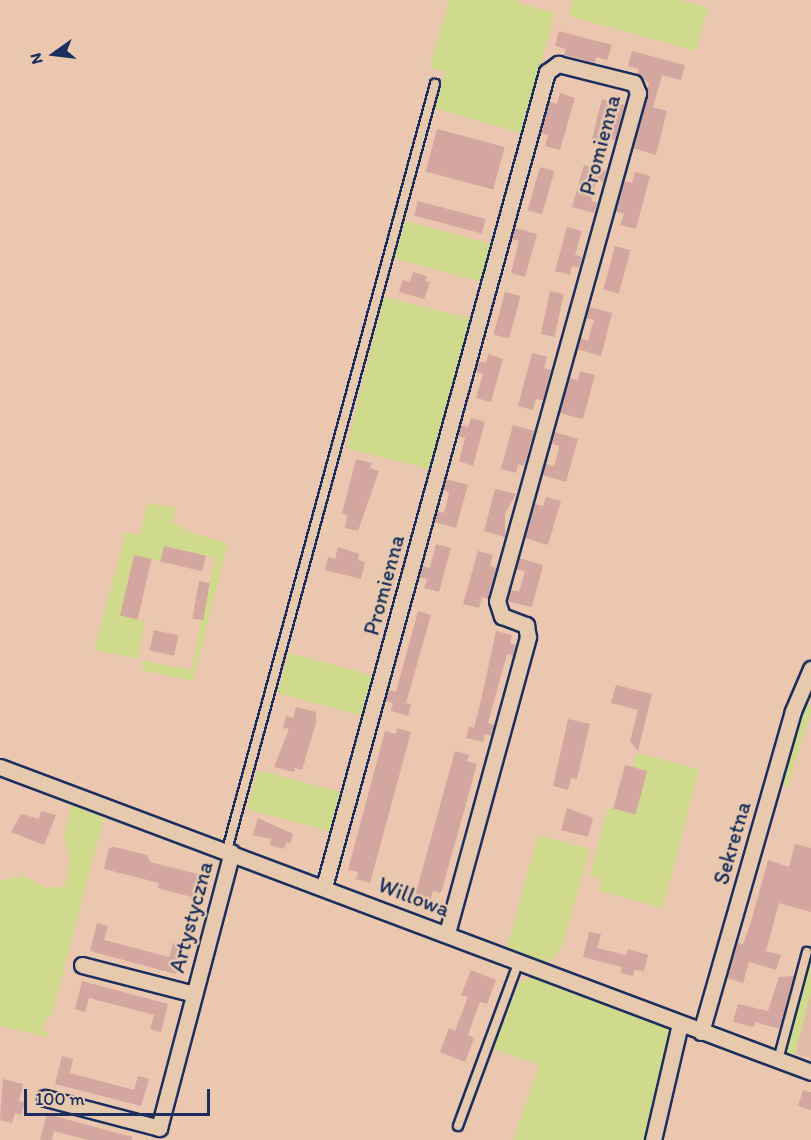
<!DOCTYPE html>
<html>
<head>
<meta charset="utf-8">
<style>
	body { margin:0 }
	#map { position:relative; width:811px; height:1140px; overflow:hidden; background:#eac7ae; font-family:Itim,sans-serif }
	div>[style] { position:absolute }
	.built>* { inset:0; background:#dfbaa8 }
	.green>* { inset:0; background:#cfda8d; transform-origin:0 0 }
	.building>* { inset:0; background:#d3a7a0; transform-origin:0 0 }
	.roads { filter:drop-shadow(2px 0 #1b2f5e) drop-shadow(-2px 0 #1b2f5e) drop-shadow(0 2px #1b2f5e) drop-shadow(0 -2px #1b2f5e) }
	.service>* { height:8px; margin:-4px; padding:0 4px; transform-origin:4px; border-radius:4px; background:#e7c9ae }
	.minor>* { height:15px; margin:-7.5px; padding:0 7.5px; transform-origin:7.5px; border-radius:7.5px; background:#e7c9ae }
	span { translate:-50% -50%; white-space:nowrap; text-align:center; line-height:1.15; -webkit-text-stroke:5px #e7c9ae; paint-order:stroke }
	.street-label { font-size:22px; color:#1b2f5e }
	.north { position:absolute; left:24px; top:24px; width:60px; height:60px; -webkit-text-stroke:4px #e7c9ae; paint-order:stroke; rotate:256deg; font-size:16px; font-weight:700; line-height:24px; text-align:center; color:#1b2f5e }
	.north::after { content:''; display:block; margin:auto; width:21px; height:27px; background:#1b2f5e; clip-path:polygon(50% 0,100% 100%,50% 72%,0 100%) }
	.scale { position:absolute; left:24px; top:1089px; width:186px; height:27px; box-sizing:border-box; border:3px solid #1b2f5e; border-top:0; padding-left:8px; font-size:18px; line-height:21px; white-space:nowrap; color:#1b2f5e; -webkit-text-stroke:4px #e7c9ae; paint-order:stroke }
</style>
</head>
<body>
<div id="map">
	<div class="built">
		<div style="clip-path:polygon(811px 993px,811px 1058px,795px 1053px)"></div>
	</div>
	<div class="green">
		<div style="clip-path:polygon(449px 0,519px 0,518px 3px,555px 13px,522px 133px,435px 109px,445px 72px,430px 67px)"></div>
		<div style="clip-path:polygon(573px 0,680px 0,708px 8px,696px 51px,569px 16px)"></div>
		<div style="left:405px;top:221px;width:90px;height:39px;rotate:15deg"></div>
		<div style="left:384px;top:297px;width:91px;height:156px;rotate:14deg"></div>
		<div style="clip-path:polygon(148px 503px,176px 508px,172px 521px,186px 531px,228px 543px,193px 681px,142px 670px,144px 661px,191px 670px,215px 558px,164px 546px,160px 561px,134px 555px,121px 616px,145px 621px,138px 659px,94px 650px,126px 532px,140px 535px)"></div>
		<div style="left:289px;top:653px;width:88px;height:42px;rotate:15deg"></div>
		<div style="clip-path:polygon(802px 703px,811px 705px,811px 713px,787px 787px,779px 784px)"></div>
		<div style="clip-path:polygon(637px 753px,699px 769px,663px 908px,599px 891px,602px 879px,590px 875px,607px 811px,611px 807px,635px 814px,647px 771px,633px 767px)"></div>
		<div style="left:258px;top:770px;width:86px;height:41px;rotate:15deg"></div>
		<div style="clip-path:polygon(71px 805px,104px 818px,52px 1015px,46px 1018px,42px 1031px,48px 1032px,46px 1037px,0 1026px,0 880px,25px 876px,45px 888px,65px 886px,70px 859px,64px 836px)"></div>
		<div style="clip-path:polygon(538px 835px,590px 849px,562px 947px,548px 964px,507px 947px)"></div>
		<div style="clip-path:polygon(811px 944px,811px 993px,794px 1057px,783px 1051px)"></div>
		<div style="clip-path:polygon(537px 975px,669px 1025px,671px 1036px,647px 1140px,513px 1140px,539px 1065px,493px 1049px,519px 983px)"></div>
	</div>
	<div class="building">
		<div style="clip-path:polygon(559px 31px,612px 45px,607px 60px,596px 57px,595px 63px,564px 55px,566px 49px,555px 46px)"></div>
		<div style="clip-path:polygon(632px 51px,685px 65px,681px 80px,662px 75px,653px 107px,667px 111px,656px 155px,633px 148px,649px 83px,637px 74px,639px 69px,628px 66px)"></div>
		<div style="clip-path:polygon(560px 93px,575px 98px,560px 150px,545px 146px,548px 135px,540px 133px,549px 102px,557px 104px)"></div>
		<div style="clip-path:polygon(602px 99px,625px 105px,615px 140px,607px 138px,605px 146px,591px 142px)"></div>
		<div style="left:437px;top:129px;width:70px;height:44px;rotate:15deg"></div>
		<div style="clip-path:polygon(584px 165px,606px 171px,603px 182px,597px 180px,594px 190px,591px 201px,597px 203px,594px 213px,572px 207px)"></div>
		<div style="left:540px;top:167px;width:15px;height:45px;rotate:16deg"></div>
		<div style="clip-path:polygon(635px 172px,650px 176px,636px 229px,620px 225px,624px 214px,615px 211px,624px 181px,632px 183px)"></div>
		<div style="left:418px;top:201px;width:70px;height:15px;rotate:15deg"></div>
		<div style="clip-path:polygon(567px 227px,582px 231px,575px 255px,582px 257px,579px 268px,572px 266px,570px 275px,555px 271px)"></div>
		<div style="clip-path:polygon(515px 228px,537px 234px,525px 277px,511px 273px,519px 241px,512px 239px)"></div>
		<div style="left:615px;top:246px;width:16px;height:45px;rotate:15deg"></div>
		<div style="clip-path:polygon(413px 272px,427px 276px,426px 281px,430px 282px,424px 299px,399px 292px,403px 280px,410px 282px)"></div>
		<div style="left:550px;top:291px;width:14px;height:44px;rotate:12deg"></div>
		<div style="left:505px;top:292px;width:16px;height:44px;rotate:15deg"></div>
		<div style="clip-path:polygon(589px 307px,612px 313px,601px 356px,577px 349px,580px 338px,588px 341px,591px 330px,594px 320px,586px 318px)"></div>
		<div style="clip-path:polygon(532px 353px,547px 357px,544px 368px,551px 370px,543px 400px,536px 399px,533px 410px,518px 406px)"></div>
		<div style="clip-path:polygon(488px 354px,503px 359px,491px 402px,476px 398px,483px 374px,475px 372px,478px 361px,486px 363px)"></div>
		<div style="clip-path:polygon(580px 371px,595px 375px,583px 419px,559px 413px,569px 378px,578px 380px)"></div>
		<div style="clip-path:polygon(471px 418px,485px 422px,473px 466px,459px 461px,465px 438px,458px 436px,461px 425px,468px 427px)"></div>
		<div style="clip-path:polygon(513px 425px,534px 431px,524px 466px,518px 464px,516px 473px,501px 469px)"></div>
		<div style="clip-path:polygon(554px 432px,578px 439px,566px 482px,542px 475px,545px 464px,554px 466px,557px 456px,559px 446px,551px 443px)"></div>
		<div style="clip-path:polygon(356px 459px,372px 463px,370px 468px,379px 471px,358px 531px,345px 528px,347px 515px,342px 513px)"></div>
		<div style="clip-path:polygon(446px 479px,468px 485px,456px 528px,434px 522px,437px 511px,444px 513px,447px 502px,449px 492px,443px 490px)"></div>
		<div style="clip-path:polygon(495px 489px,516px 494px,505px 514px,505px 537px,484px 531px)"></div>
		<div style="clip-path:polygon(546px 497px,561px 501px,548px 545px,525px 538px,534px 504px,543px 506px)"></div>
		<div style="clip-path:polygon(436px 544px,451px 548px,439px 592px,424px 588px,427px 579px,419px 577px,422px 566px,430px 568px)"></div>
		<div style="left:164px;top:546px;width:43px;height:16px;rotate:13deg"></div>
		<div style="clip-path:polygon(338px 547px,359px 554px,358px 560px,365px 562px,361px 579px,325px 570px,328px 557px,335px 559px)"></div>
		<div style="clip-path:polygon(478px 551px,493px 555px,490px 566px,496px 568px,488px 599px,482px 597px,479px 608px,463px 604px)"></div>
		<div style="left:134px;top:555px;width:18px;height:62px;rotate:13deg"></div>
		<div style="clip-path:polygon(519px 558px,543px 565px,532px 607px,507px 601px,510px 590px,519px 592px,525px 571px,516px 569px)"></div>
		<div style="left:199px;top:581px;width:11px;height:38px;rotate:10deg"></div>
		<div style="clip-path:polygon(418px 611px,431px 615px,406px 703px,411px 704px,408px 716px,391px 711px,393px 703px,385px 701px,388px 690px,396px 692px)"></div>
		<div style="left:154px;top:630px;width:25px;height:21px;rotate:12deg"></div>
		<div style="clip-path:polygon(496px 631px,512px 635px,510px 643px,516px 645px,513px 656px,507px 654px,488px 723px,494px 725px,491px 736px,485px 734px,483px 742px,466px 738px,469px 726px,474px 728px,482px 696px)"></div>
		<div style="clip-path:polygon(616px 685px,652px 694px,638px 751px,630px 741px,638px 710px,611px 703px)"></div>
		<div style="clip-path:polygon(296px 707px,316px 712px,316px 723px,302px 770px,295px 768px,294px 772px,274px 767px,289px 729px,283px 728px,286px 716px,293px 718px)"></div>
		<div style="clip-path:polygon(568px 719px,590px 724px,577px 779px,571px 778px,568px 790px,553px 786px)"></div>
		<div style="clip-path:polygon(397px 728px,411px 732px,370px 883px,356px 879px,358px 872px,348px 870px,385px 731px,396px 734px)"></div>
		<div style="clip-path:polygon(455px 751px,469px 755px,467px 761px,477px 764px,441px 893px,433px 891px,429px 905px,414px 900px)"></div>
		<div style="left:625px;top:765px;width:23px;height:45px;rotate:15deg"></div>
		<div style="clip-path:polygon(567px 808px,593px 818px,588px 837px,561px 830px)"></div>
		<div style="clip-path:polygon(41px 811px,56px 815px,44px 845px,11px 832px,21px 814px,39px 819px)"></div>
		<div style="clip-path:polygon(258px 818px,293px 834px,290px 844px,286px 842px,284px 849px,270px 845px,271px 839px,253px 835px)"></div>
		<div style="clip-path:polygon(795px 844px,811px 848px,811px 912px,779px 903px,766px 951px,781px 955px,776px 970px,749px 962px,743px 983px,727px 978px,738px 943px,743px 944px,751px 922px,768px 860px,789px 867px)"></div>
		<div style="clip-path:polygon(114px 847px,147px 855px,150px 862px,201px 875px,205px 878px,199px 899px,158px 888px,159px 883px,104px 869px,109px 848px)"></div>
		<div style="clip-path:polygon(97px 923px,108px 926px,104px 940px,169px 957px,173px 943px,183px 946px,176px 974px,90px 951px)"></div>
		<div style="clip-path:polygon(589px 932px,601px 934px,597px 948px,626px 955px,628px 949px,648px 955px,644px 971px,634px 970px,633px 976px,621px 973px,622px 967px,583px 957px)"></div>
		<div style="clip-path:polygon(471px 970px,496px 980px,487px 1004px,480px 1002px,474px 1018px,468px 1035px,474px 1038px,465px 1062px,440px 1052px,449px 1028px,455px 1031px,468px 997px,461px 995px)"></div>
		<div style="clip-path:polygon(794px 976px,780px 1029px,755px 1022px,754px 1027px,733px 1022px,738px 1004px,768px 1011px,779px 977px)"></div>
		<div style="clip-path:polygon(82px 981px,168px 1004px,161px 1032px,150px 1029px,154px 1015px,89px 998px,85px 1012px,75px 1009px)"></div>
		<div style="clip-path:polygon(62px 1056px,73px 1059px,70px 1073px,134px 1090px,138px 1076px,149px 1079px,141px 1106px,55px 1084px)"></div>
		<div style="clip-path:polygon(3px 1079px,23px 1084px,19px 1101px,25px 1102px,21px 1115px,15px 1113px,12px 1123px,0 1120px)"></div>
		<div style="clip-path:polygon(803px 1090px,811px 1092px,811px 1110px,798px 1106px)"></div>
		<div style="clip-path:polygon(47px 1114px,132px 1137px,132px 1140px,88px 1140px,54px 1131px,52px 1140px,40px 1140px)"></div>
	</div>
	<div class="roads">
		<div class="service">
			<div style="left:227px;top:850px;width:794px;rotate:-74.81deg"></div>
			<div style="left:778px;top:1060px;width:112px;rotate:-75deg"></div>
			<div style="left:458px;top:1126px;width:176px;rotate:-69.7deg"></div>
		</div>
		<div class="minor">
			<div style="left:0;top:767px;width:866px;rotate:20.61deg"></div>
			<div style="left:324px;top:887px;width:845px;rotate:-74.7deg"></div>
			<div style="left:547px;top:72px;width:14px;rotate:-36deg"></div>
			<div style="left:558px;top:64px;width:78px;rotate:14deg"></div>
			<div style="left:634px;top:83px;width:11px;rotate:68deg"></div>
			<div style="left:638px;top:93px;width:527px;rotate:105.51deg"></div>
			<div style="left:497px;top:601px;width:16px;rotate:72deg"></div>
			<div style="left:502px;top:616px;width:26px;rotate:21deg"></div>
			<div style="left:526px;top:625px;width:12px;rotate:81deg"></div>
			<div style="left:528px;top:637px;width:308px;rotate:105.3deg"></div>
			<div style="left:82px;top:965px;width:116px;rotate:14.5deg"></div>
			<div style="left:701px;top:1032px;width:334px;rotate:-74deg"></div>
			<div style="left:793px;top:711px;width:46px;rotate:-66.8deg"></div>
			<div style="left:45px;top:1098px;width:118px;rotate:14.7deg"></div>
			<div style="left:159px;top:1128px;width:285px;rotate:-75.2deg"></div>
			<div style="left:653px;top:1140px;width:119px;rotate:-76.9deg"></div>
		</div>
	</div>
	<div class="street-label">
		<span style="left:600px;top:145px;rotate:-75deg">Promienna</span>
		<span style="left:384px;top:585px;rotate:-75deg">Promienna</span>
		<span style="left:732px;top:843px;rotate:-74deg">Sekretna</span>
		<span style="left:414px;top:897px;rotate:21deg">Willowa</span>
		<span style="left:191px;top:917px;rotate:-75deg">Artystyczna</span>
	</div>
	<div class="north">N</div>
	<div class="scale">100 m</div>
</div>
</body>
</html>
